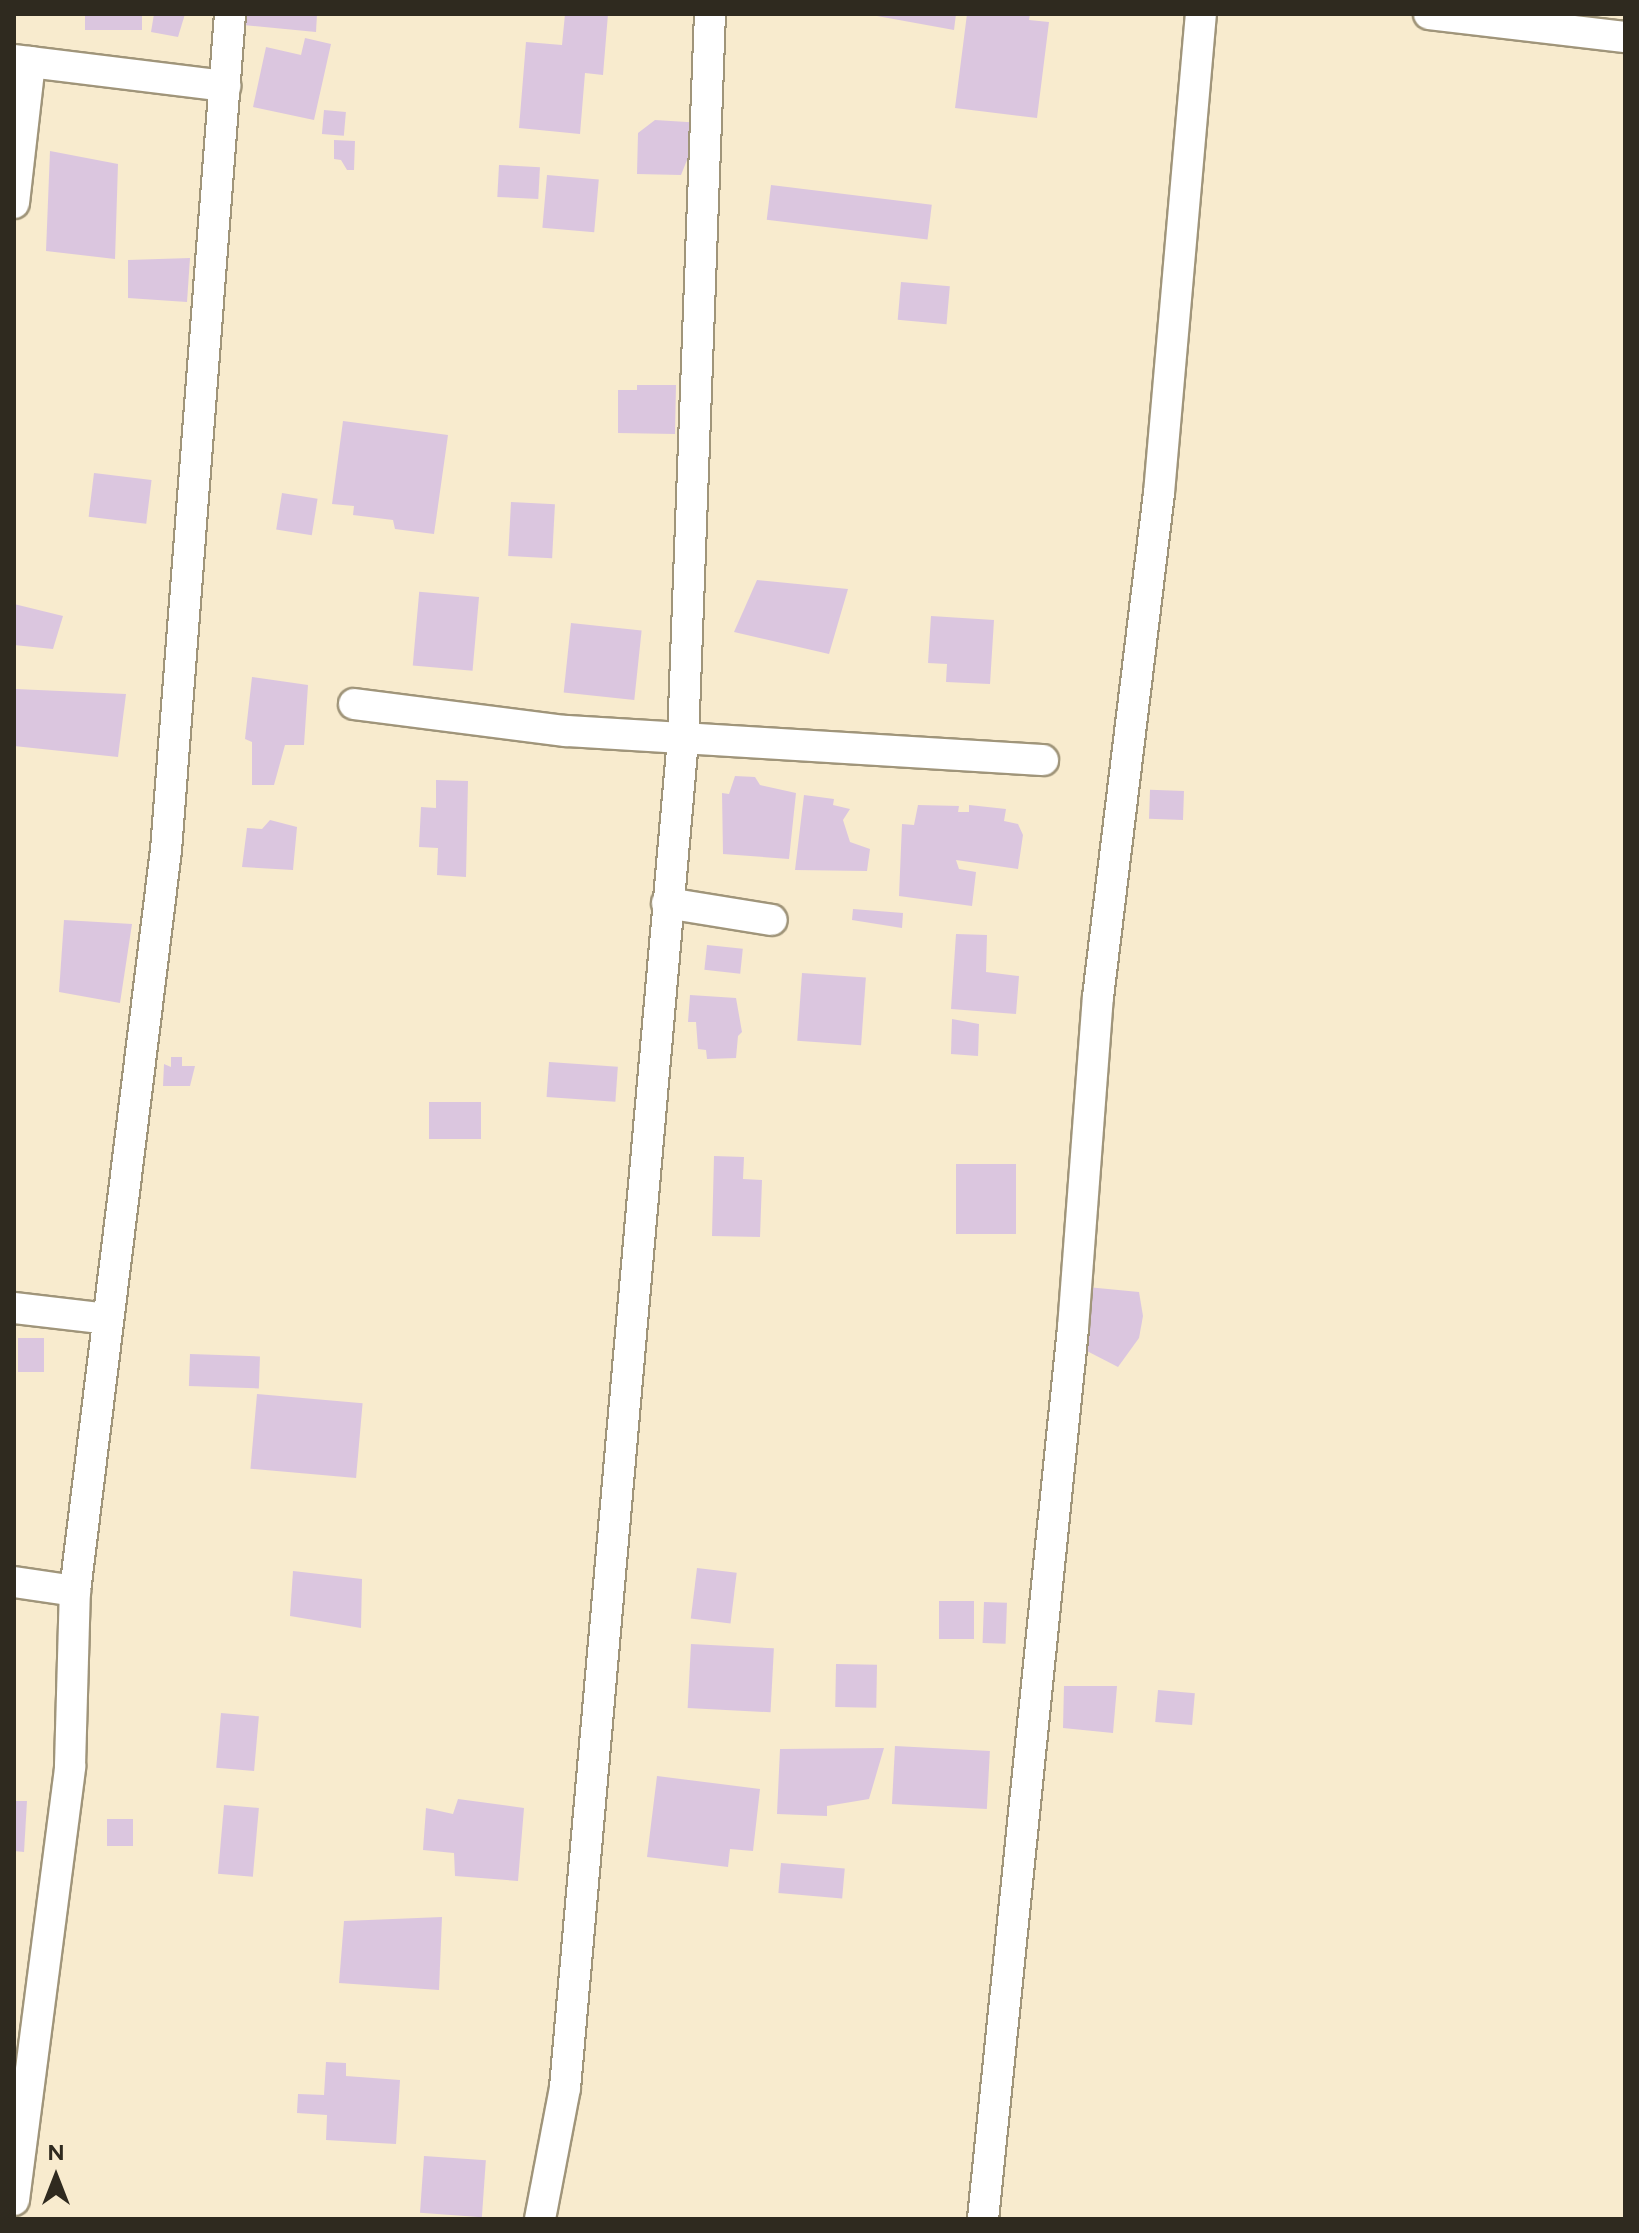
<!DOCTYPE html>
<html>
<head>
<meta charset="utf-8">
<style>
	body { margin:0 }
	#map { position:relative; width:1639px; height:2233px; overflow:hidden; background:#f8ebce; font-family:Figtree,sans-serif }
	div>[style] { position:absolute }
	.building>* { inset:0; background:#dbc6df; transform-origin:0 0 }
	.roads { filter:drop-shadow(2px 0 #a0957a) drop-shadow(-2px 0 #a0957a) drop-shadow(0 2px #a0957a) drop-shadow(0 -2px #a0957a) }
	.street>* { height:30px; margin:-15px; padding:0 15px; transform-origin:15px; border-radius:15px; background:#fff }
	span { translate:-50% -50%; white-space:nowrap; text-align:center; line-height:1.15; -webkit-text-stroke:7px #f8ebce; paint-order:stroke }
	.frame { position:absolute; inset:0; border:16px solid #2f2a1f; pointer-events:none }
	.north { position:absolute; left:16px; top:2137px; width:80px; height:80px; -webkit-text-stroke:6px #f8ebce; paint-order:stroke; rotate:0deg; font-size:22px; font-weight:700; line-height:32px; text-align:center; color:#2f2a1f }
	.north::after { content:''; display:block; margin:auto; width:28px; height:36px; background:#2f2a1f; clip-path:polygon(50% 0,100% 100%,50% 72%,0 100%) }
</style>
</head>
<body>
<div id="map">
	<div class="building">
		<div style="left:85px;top:14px;width:57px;height:16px"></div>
		<div style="clip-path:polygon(154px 14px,185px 14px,178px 37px,151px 32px)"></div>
		<div style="clip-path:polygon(244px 14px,317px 14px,316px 32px,243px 25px)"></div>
		<div style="clip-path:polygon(565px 14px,608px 14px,603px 75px,585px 73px,580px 134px,519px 128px,526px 42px,562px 45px)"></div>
		<div style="clip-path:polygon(866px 14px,956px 14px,954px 30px)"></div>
		<div style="clip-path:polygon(967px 14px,1030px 14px,1029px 20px,1049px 22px,1037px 118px,955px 108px)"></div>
		<div style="clip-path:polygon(305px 38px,331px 44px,314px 120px,253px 107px,266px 47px,301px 55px)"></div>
		<div style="left:324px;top:110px;width:22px;height:24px;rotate:5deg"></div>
		<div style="clip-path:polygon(655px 120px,703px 123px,701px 165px,687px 160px,681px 175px,637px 174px,638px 133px)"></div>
		<div style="clip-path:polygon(334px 140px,355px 141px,354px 170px,347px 170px,341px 160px,334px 159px)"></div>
		<div style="clip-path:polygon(50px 151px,118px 164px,115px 259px,46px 251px)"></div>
		<div style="left:499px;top:165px;width:41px;height:32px;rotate:3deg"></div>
		<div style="left:547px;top:175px;width:52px;height:53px;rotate:5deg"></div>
		<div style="left:771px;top:185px;width:162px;height:35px;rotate:7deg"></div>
		<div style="clip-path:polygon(190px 258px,187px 302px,128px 298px,128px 260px)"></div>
		<div style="left:901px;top:282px;width:49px;height:38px;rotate:5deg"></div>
		<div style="clip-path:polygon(637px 385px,676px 385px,675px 434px,618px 433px,618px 390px,637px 390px)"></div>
		<div style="clip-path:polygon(343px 421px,448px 435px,434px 534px,395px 529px,393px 520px,353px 515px,354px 506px,332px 504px)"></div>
		<div style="left:94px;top:473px;width:58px;height:44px;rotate:7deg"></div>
		<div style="left:282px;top:493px;width:36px;height:37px;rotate:9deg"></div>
		<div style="left:511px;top:502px;width:44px;height:54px;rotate:3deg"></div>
		<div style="clip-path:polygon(757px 580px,848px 589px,829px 654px,734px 632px)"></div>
		<div style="left:479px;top:597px;width:74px;height:60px;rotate:95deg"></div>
		<div style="clip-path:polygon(14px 604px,63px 616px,53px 649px,14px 645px)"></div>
		<div style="clip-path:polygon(931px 616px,994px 620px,990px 684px,946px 682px,947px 664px,928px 663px)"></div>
		<div style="left:571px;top:623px;width:71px;height:70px;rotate:6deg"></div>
		<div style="clip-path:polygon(252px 677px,308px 685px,304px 745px,285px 745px,274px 785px,252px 785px,252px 742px,245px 739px)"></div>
		<div style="clip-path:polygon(16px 689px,126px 694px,118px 757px,14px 746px)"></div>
		<div style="clip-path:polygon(735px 776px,755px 777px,760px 785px,796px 793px,789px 859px,723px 854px,722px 793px,729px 794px)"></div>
		<div style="clip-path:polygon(436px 780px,468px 781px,466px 877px,437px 875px,438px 848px,419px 847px,421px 807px,436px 808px)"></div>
		<div style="left:1184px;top:791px;width:29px;height:34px;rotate:92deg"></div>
		<div style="clip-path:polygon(804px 795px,834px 799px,833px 805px,850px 809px,843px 820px,850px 842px,870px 849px,867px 871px,795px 870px)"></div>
		<div style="clip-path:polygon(918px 805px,959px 806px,958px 812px,969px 812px,969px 805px,1006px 809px,1004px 821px,1018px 824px,1023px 835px,1018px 869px,956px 860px,959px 869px,976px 872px,972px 906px,899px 896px,902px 824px,914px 825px)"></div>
		<div style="clip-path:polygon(270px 820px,297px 827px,293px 870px,242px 867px,247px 828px,262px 829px)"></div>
		<div style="clip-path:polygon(853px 909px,903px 913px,902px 928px,852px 920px)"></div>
		<div style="clip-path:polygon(64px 920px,132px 924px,120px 1003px,59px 992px)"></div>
		<div style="clip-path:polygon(956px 934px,987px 935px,986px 972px,1019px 976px,1016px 1014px,951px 1009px)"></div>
		<div style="left:707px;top:945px;width:36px;height:25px;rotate:6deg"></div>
		<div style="left:802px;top:973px;width:64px;height:68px;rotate:4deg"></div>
		<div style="clip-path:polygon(690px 995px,736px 998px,742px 1032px,738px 1036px,736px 1058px,707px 1059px,706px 1050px,698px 1049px,696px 1022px,688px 1022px)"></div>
		<div style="clip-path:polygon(952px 1019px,979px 1024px,978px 1056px,951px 1054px)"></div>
		<div style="clip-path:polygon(171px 1057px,182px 1057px,182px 1066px,195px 1066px,190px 1086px,163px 1086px,164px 1064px,171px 1067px)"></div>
		<div style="left:549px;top:1062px;width:69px;height:35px;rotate:4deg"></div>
		<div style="left:429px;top:1102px;width:52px;height:37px"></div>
		<div style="clip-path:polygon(714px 1156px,744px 1157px,743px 1179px,762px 1180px,760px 1237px,712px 1236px)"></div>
		<div style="left:956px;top:1164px;width:60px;height:70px"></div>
		<div style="clip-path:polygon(1087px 1287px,1139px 1292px,1143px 1316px,1139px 1338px,1118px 1367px,1085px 1350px)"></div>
		<div style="left:18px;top:1338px;width:26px;height:34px"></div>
		<div style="left:190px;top:1354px;width:70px;height:32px;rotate:2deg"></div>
		<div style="left:257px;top:1394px;width:106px;height:75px;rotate:5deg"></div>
		<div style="left:697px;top:1568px;width:40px;height:51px;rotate:7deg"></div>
		<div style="clip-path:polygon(293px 1571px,362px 1579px,361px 1628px,290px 1616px)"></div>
		<div style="left:974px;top:1601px;width:38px;height:35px;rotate:90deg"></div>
		<div style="left:984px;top:1602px;width:23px;height:41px;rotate:2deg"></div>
		<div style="left:691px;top:1644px;width:83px;height:64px;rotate:3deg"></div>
		<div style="left:836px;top:1664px;width:41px;height:43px;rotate:1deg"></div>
		<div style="clip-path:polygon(1064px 1686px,1117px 1686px,1113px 1733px,1063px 1728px)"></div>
		<div style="left:1158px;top:1690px;width:37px;height:32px;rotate:5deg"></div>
		<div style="left:221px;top:1713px;width:38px;height:55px;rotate:5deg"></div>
		<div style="left:895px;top:1746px;width:95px;height:58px;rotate:3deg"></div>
		<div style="clip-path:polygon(884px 1748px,869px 1799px,827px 1806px,827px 1816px,777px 1814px,780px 1749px)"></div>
		<div style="clip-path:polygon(657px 1776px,760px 1789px,753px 1851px,730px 1849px,728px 1867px,647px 1857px)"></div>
		<div style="clip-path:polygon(458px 1799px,524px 1808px,518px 1881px,455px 1876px,454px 1853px,423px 1850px,426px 1808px,453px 1814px)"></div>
		<div style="clip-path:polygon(14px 1801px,27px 1801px,24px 1852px,14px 1851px)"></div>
		<div style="left:224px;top:1805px;width:35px;height:69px;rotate:5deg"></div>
		<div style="left:107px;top:1819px;width:26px;height:27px"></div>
		<div style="left:781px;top:1863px;width:64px;height:30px;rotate:5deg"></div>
		<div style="clip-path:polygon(442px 1917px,439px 1990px,339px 1983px,344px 1921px)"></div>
		<div style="clip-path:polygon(326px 2062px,346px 2063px,346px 2076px,400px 2080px,396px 2144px,326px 2140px,327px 2115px,297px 2113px,298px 2094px,324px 2095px)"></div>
		<div style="left:424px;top:2156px;width:62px;height:57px;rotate:4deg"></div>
	</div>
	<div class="roads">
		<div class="street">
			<div style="left:1429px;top:14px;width:197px;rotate:6.7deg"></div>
			<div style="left:14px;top:60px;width:213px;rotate:7deg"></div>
			<div style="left:14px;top:203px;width:142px;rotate:-83.5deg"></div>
			<div style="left:354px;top:704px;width:214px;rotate:7.3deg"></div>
			<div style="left:566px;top:731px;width:478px;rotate:3.5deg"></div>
			<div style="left:667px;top:903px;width:106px;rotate:9.2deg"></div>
			<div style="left:14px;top:1308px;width:94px;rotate:6.7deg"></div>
			<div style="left:14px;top:1582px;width:62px;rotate:8.4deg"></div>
			<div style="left:14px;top:2200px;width:438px;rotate:-82.6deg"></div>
			<div style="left:70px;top:1766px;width:175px;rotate:-88.4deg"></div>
			<div style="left:75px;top:1591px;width:747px;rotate:-83deg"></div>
			<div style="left:166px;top:850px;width:838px;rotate:-85.62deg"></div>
			<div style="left:540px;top:2219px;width:133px;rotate:-79.2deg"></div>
			<div style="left:565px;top:2088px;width:1354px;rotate:-85deg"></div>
			<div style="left:683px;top:739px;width:726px;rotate:-87.87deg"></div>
			<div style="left:983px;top:2219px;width:896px;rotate:-84.23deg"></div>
			<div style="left:1073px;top:1328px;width:332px;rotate:-85.7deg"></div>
			<div style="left:1098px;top:997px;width:508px;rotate:-83.1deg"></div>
			<div style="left:1159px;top:493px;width:481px;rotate:-85deg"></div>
		</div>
	</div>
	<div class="frame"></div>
	<div class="north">N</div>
</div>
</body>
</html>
